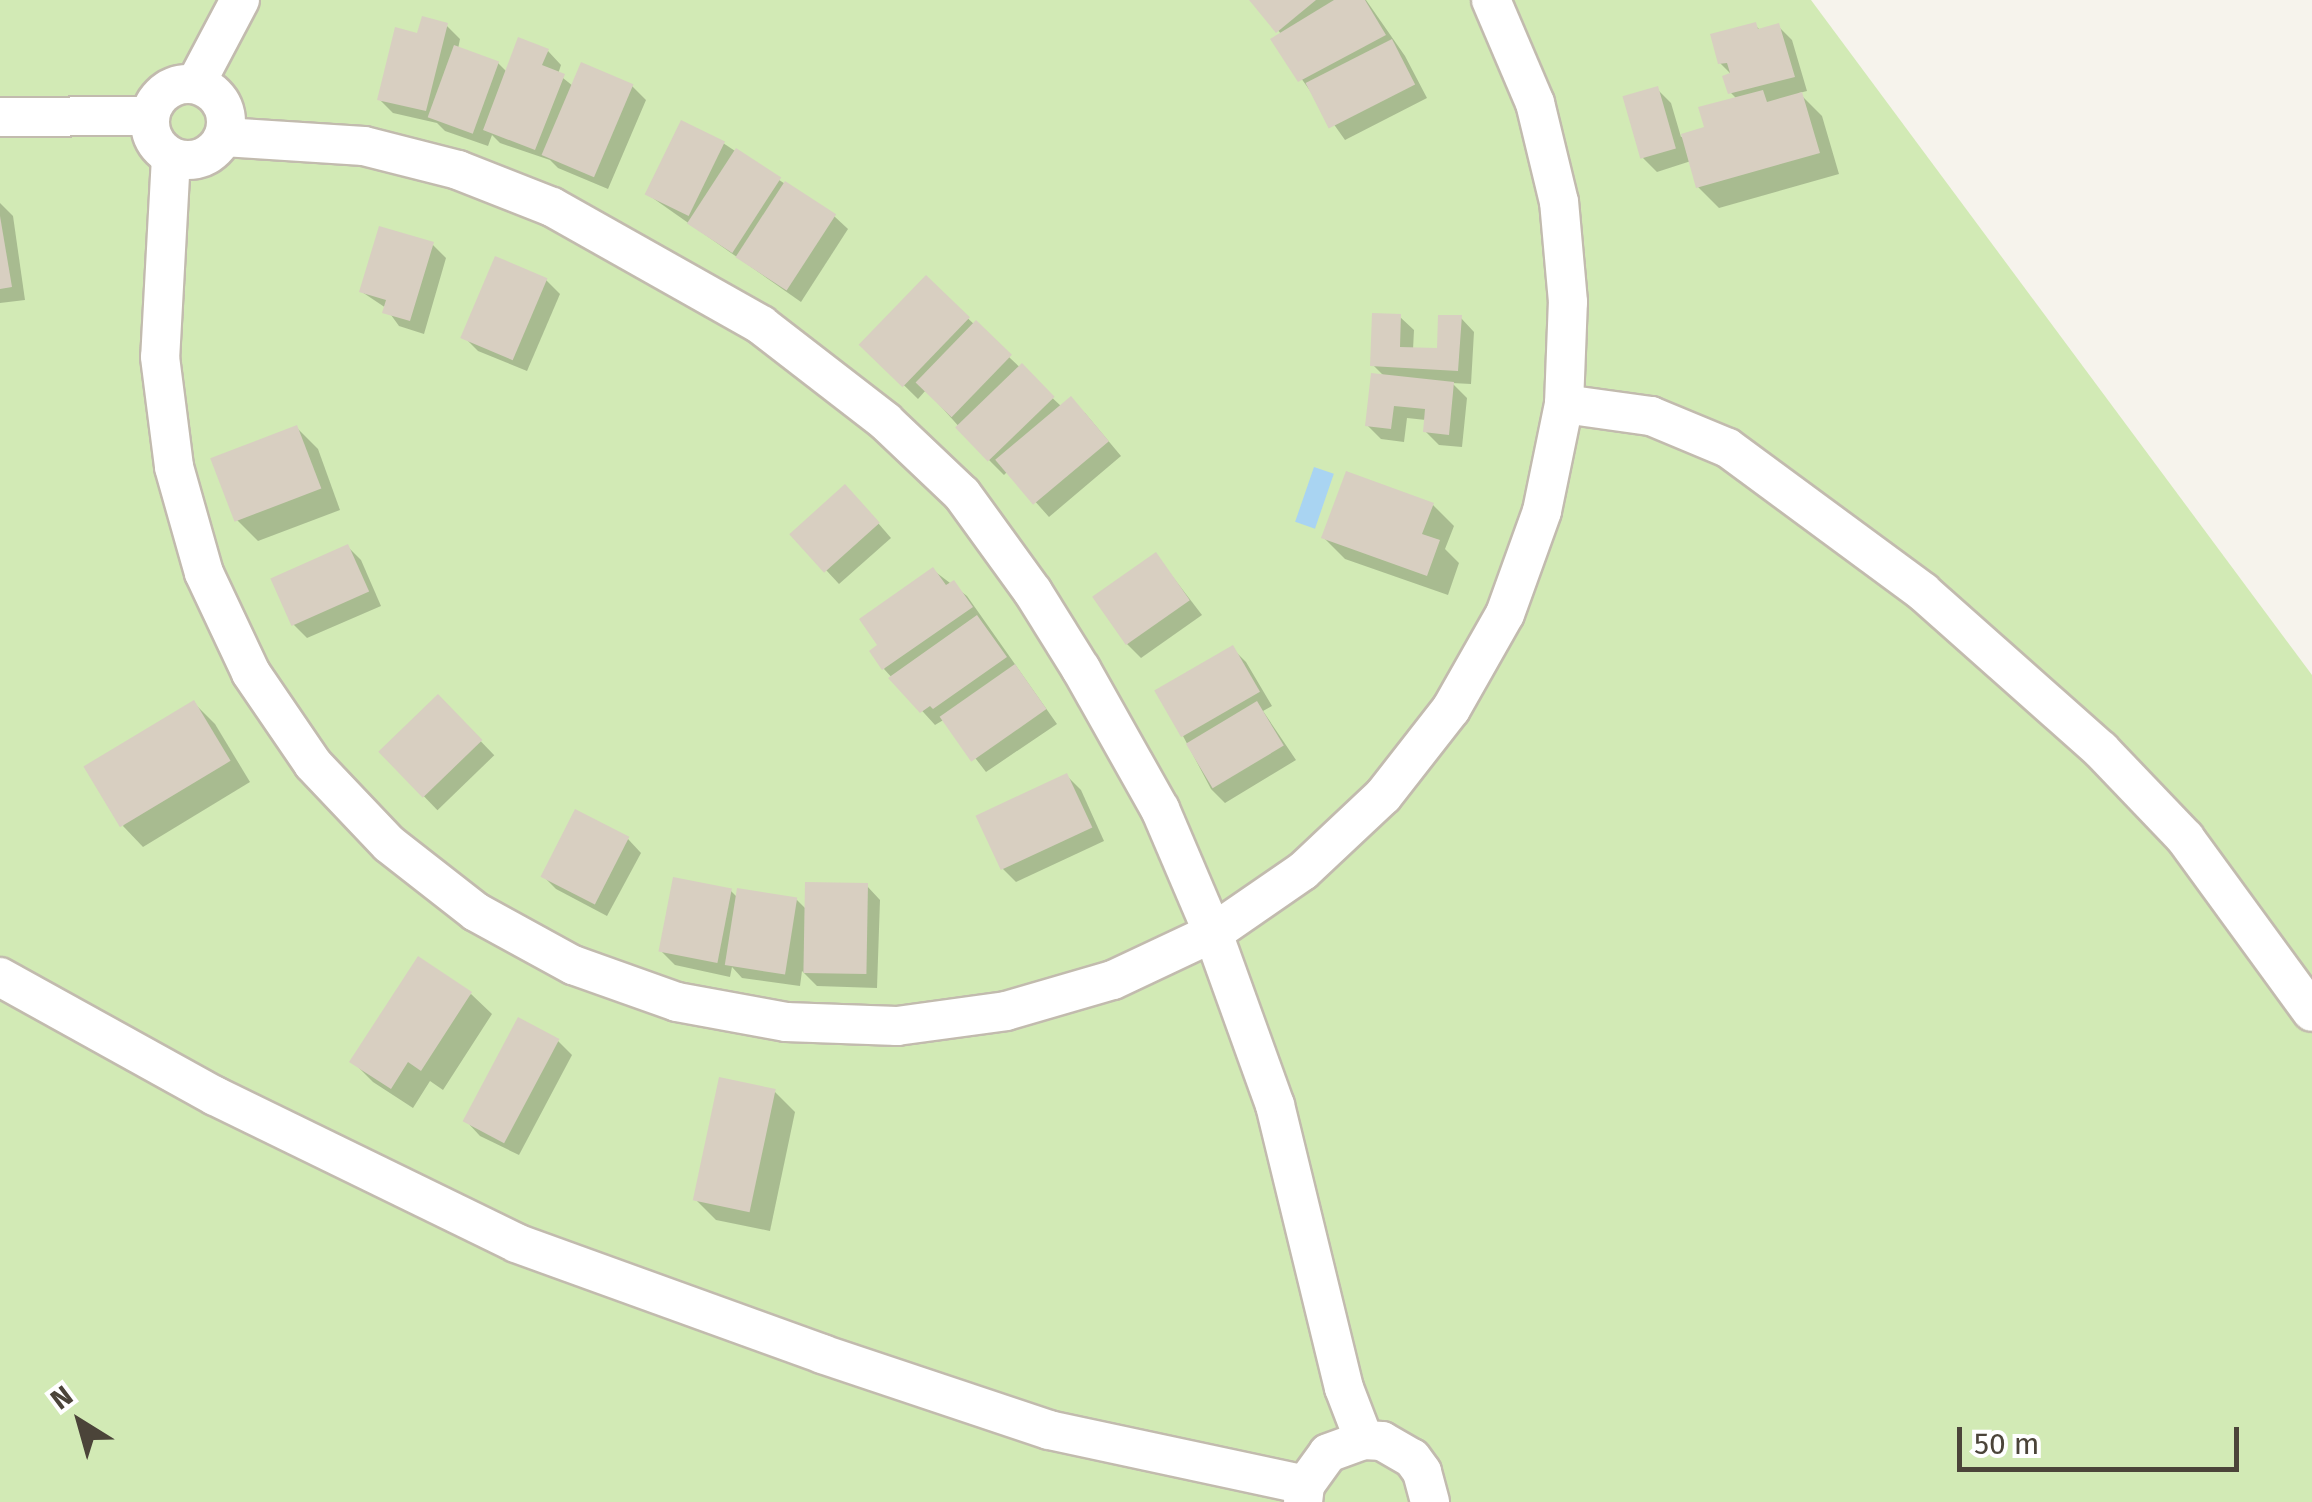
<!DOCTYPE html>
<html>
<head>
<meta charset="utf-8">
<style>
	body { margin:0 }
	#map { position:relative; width:2312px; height:1502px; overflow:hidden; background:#f6f3ec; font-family:"Fira Sans",sans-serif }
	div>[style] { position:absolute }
	.green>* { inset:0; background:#d2eab5 }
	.water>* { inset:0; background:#a9d4f2; transform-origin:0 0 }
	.shadow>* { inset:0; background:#0003; transform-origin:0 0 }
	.building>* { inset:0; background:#d8cfc1; transform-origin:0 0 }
	.roads { filter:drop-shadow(2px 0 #c2bbae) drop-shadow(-2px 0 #c2bbae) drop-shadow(0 2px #c2bbae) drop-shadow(0 -2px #c2bbae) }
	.minor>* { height:38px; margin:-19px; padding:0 19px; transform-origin:19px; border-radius:19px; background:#fff }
	.minor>.ring { margin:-19px; padding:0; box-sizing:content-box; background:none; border:38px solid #fff; border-radius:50% }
	span { translate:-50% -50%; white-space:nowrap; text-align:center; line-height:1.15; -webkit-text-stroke:10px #fff; paint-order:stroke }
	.north { position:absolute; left:30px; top:1372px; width:100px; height:100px; -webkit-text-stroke:8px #fff; paint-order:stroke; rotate:323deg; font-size:28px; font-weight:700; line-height:40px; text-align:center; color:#4b4439 }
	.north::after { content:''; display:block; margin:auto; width:35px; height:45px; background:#4b4439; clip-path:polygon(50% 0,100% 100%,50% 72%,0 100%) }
	.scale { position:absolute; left:1957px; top:1427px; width:282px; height:45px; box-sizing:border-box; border:5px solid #4b4439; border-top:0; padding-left:12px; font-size:30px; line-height:35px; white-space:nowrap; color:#4b4439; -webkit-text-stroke:8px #fff; paint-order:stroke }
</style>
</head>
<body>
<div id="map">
	<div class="green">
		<div style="clip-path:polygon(0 0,1811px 0,2312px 675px,2312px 1502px,0 1502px)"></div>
	</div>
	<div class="water">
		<div style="left:1314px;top:467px;width:21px;height:58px;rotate:19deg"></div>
	</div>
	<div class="shadow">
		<div style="clip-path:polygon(1252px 0,1366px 0,1405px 56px,1427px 98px,1345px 140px,1274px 40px,1282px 35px)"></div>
		<div style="clip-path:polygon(446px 25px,460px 39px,458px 49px,498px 63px,508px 73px,548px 51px,561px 65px,558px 74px,573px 86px,632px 86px,646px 100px,608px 189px,558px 168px,550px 160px,500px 143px,492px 135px,488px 146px,445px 131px,437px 123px,393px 113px,379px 99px,419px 36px)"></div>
		<div style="clip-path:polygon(1755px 25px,1761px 31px,1778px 26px,1792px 40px,1807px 91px,1799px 93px,1822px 116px,1839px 174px,1719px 208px,1698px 187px,1691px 161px,1657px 172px,1643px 158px,1657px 89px,1671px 103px,1681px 137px,1707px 129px,1737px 99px,1731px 93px,1732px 75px,1720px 63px)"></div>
		<div style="clip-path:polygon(723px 143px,834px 216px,848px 229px,801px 302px,647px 194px)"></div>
		<div style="clip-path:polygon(0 203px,13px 216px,25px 300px,0 303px)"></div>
		<div style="clip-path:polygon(432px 244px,446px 258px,424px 334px,399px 326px,386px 308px,362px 292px)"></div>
		<div style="clip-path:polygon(926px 279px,1062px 407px,1085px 413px,1121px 456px,1049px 517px,1008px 471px,1004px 475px,990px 461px,926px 390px,918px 399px,863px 345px)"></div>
		<div style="clip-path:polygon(546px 280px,560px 294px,527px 371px,478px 351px,464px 337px)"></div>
		<div style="clip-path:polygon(1400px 317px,1414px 330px,1413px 350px,1439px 351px,1461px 318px,1474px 332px,1471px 384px,1452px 383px,1467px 398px,1462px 447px,1439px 445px,1425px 431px,1426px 420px,1407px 418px,1404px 442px,1381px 439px,1367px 425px,1385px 377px,1373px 365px)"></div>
		<div style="clip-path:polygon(297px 428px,318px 449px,340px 510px,258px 541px,237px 520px)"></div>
		<div style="clip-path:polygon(859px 501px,891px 538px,839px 584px,826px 570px)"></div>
		<div style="clip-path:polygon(1433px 505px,1454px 526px,1445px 549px,1459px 563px,1448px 595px,1345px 559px,1324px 538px)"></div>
		<div style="clip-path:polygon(348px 547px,361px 560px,381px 606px,307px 638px,293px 624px)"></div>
		<div style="clip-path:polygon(1156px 555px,1202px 615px,1141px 658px,1127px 644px)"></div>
		<div style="clip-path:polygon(933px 570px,967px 596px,1057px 724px,986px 772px,945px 719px,935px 725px,884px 669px)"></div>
		<div style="clip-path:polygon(1232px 648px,1246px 662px,1272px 706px,1263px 711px,1296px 760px,1225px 803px,1211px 789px,1183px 736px)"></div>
		<div style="left:438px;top:697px;width:81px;height:79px;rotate:46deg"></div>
		<div style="clip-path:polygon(194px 703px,215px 724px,250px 782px,143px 847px,123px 826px)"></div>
		<div style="clip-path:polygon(1067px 776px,1081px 790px,1104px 841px,1016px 882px,1002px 868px)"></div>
		<div style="clip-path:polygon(628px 839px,641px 853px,607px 916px,556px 889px,542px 875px)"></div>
		<div style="clip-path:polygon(867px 886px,880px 900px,877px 988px,817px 986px,802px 971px,800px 986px,742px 978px,732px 967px,730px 977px,675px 965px,661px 951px,731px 891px,738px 898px,796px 899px,806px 909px)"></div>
		<div style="clip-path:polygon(471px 994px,492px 1014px,443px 1090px,430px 1081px,413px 1108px,373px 1082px,352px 1061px)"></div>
		<div style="clip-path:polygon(558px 1041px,572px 1055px,519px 1155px,480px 1136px,467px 1122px)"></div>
		<div style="clip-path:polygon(774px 1091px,795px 1112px,770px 1231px,716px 1220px,695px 1199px)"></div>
	</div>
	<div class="building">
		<div style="clip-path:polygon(1249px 0,1316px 0,1276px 33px)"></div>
		<div style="clip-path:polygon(1334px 0,1365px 0,1386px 35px,1298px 82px,1270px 39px)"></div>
		<div style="clip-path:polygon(422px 16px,448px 23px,426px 111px,377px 100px,395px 27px,417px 33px)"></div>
		<div style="clip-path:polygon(1756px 22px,1758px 29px,1779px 23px,1795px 77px,1728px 94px,1722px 76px,1730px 73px,1727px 63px,1718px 64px,1710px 34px)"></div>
		<div style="clip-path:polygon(518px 37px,549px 49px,542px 65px,565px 74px,535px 150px,483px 130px)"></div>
		<div style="left:1392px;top:39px;width:51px;height:97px;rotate:63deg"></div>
		<div style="left:454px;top:45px;width:48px;height:77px;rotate:20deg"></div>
		<div style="left:581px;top:62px;width:57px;height:101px;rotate:23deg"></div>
		<div style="left:1658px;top:86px;width:65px;height:37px;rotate:74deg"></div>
		<div style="clip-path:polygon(1763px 90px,1767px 102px,1802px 92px,1820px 153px,1696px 188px,1681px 134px,1704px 127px,1698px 107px)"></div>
		<div style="left:681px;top:120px;width:49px;height:83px;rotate:26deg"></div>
		<div style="left:736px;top:148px;width:54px;height:90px;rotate:33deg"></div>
		<div style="left:785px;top:181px;width:61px;height:91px;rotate:33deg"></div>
		<div style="clip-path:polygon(0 216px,12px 287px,0 289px)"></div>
		<div style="clip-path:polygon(379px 226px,434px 242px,410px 321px,382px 313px,386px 300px,359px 292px)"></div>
		<div style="left:495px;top:256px;width:57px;height:89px;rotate:23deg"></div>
		<div style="left:926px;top:275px;width:61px;height:97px;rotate:44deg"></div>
		<div style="clip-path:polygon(1372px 313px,1401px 314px,1400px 347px,1437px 348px,1438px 315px,1462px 315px,1458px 371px,1370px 366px)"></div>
		<div style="left:976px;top:320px;width:50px;height:87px;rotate:44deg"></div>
		<div style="left:1022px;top:363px;width:47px;height:93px;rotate:46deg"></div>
		<div style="clip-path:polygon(1371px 373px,1454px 382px,1449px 435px,1423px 432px,1425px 409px,1394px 406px,1391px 429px,1365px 426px)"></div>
		<div style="left:1071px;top:396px;width:59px;height:99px;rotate:50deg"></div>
		<div style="left:297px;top:425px;width:68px;height:93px;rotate:69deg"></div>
		<div style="clip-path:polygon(1346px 471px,1434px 503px,1422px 534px,1440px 540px,1427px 576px,1321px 538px)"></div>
		<div style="left:845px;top:484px;width:52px;height:75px;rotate:48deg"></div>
		<div style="left:348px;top:544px;width:52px;height:85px;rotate:66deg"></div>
		<div style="left:1156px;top:552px;width:59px;height:78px;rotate:55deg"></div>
		<div style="clip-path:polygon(933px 567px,946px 585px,954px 580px,973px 607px,882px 670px,869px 651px,877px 645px,859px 619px)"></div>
		<div style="clip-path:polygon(977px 615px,1007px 657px,933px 709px,930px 706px,920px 713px,888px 678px)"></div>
		<div style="left:1233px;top:645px;width:54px;height:91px;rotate:60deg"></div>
		<div style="left:1015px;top:664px;width:55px;height:92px;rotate:55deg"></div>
		<div style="left:438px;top:694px;width:64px;height:83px;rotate:46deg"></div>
		<div style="left:194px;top:700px;width:71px;height:129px;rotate:59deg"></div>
		<div style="left:1257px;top:701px;width:52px;height:83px;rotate:59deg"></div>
		<div style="left:1067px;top:773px;width:60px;height:101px;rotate:65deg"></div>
		<div style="left:575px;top:809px;width:61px;height:76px;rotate:27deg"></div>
		<div style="left:673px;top:877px;width:60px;height:76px;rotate:11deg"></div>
		<div style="left:805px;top:882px;width:63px;height:91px;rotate:1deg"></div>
		<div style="left:737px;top:888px;width:61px;height:78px;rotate:9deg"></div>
		<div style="clip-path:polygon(418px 956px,472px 992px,421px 1071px,408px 1062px,391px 1089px,349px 1062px)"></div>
		<div style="left:518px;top:1017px;width:47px;height:118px;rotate:28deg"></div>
		<div style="left:719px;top:1077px;width:58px;height:126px;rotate:12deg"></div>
	</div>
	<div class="roads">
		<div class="minor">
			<div style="left:196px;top:83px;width:94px;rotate:-62.1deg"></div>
			<div class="ring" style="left:150px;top:84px;width:38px;height:38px"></div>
			<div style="left:0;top:117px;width:150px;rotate:-0.4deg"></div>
			<div style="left:224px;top:137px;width:140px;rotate:3.7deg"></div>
			<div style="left:364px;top:146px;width:97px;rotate:14.3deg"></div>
			<div style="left:458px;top:170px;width:101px;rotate:21.5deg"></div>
			<div style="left:552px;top:207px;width:240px;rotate:29.4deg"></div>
			<div style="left:761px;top:325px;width:157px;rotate:37.7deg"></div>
			<div style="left:885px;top:421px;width:106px;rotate:43.5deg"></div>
			<div style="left:962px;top:494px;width:121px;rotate:54.1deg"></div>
			<div style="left:1033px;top:592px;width:91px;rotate:58.1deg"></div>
			<div style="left:1081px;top:669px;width:161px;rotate:60.6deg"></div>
			<div style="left:1160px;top:809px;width:135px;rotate:66.9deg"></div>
			<div style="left:1213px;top:933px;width:183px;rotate:70.2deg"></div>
			<div style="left:1275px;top:1105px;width:291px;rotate:76.3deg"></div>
			<div style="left:1344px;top:1388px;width:56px;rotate:69deg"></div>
			<div style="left:171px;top:157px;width:200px;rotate:93.1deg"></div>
			<div style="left:160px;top:357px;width:111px;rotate:82.7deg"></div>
			<div style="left:174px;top:467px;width:110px;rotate:74.2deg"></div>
			<div style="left:204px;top:573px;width:110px;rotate:64.8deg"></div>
			<div style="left:251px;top:673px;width:110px;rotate:55.7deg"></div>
			<div style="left:313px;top:764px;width:110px;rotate:46.5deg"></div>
			<div style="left:389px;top:844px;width:110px;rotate:38deg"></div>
			<div style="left:476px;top:912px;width:111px;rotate:28.7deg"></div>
			<div style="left:573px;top:965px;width:110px;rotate:19.6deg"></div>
			<div style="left:677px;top:1002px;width:111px;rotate:10.4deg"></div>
			<div style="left:786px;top:1022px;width:111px;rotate:2.1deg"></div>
			<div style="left:897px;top:1026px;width:110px;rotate:-7.8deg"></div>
			<div style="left:1006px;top:1011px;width:111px;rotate:-16.2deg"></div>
			<div style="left:1113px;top:980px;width:110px;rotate:-25.2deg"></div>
			<div style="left:1213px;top:933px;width:109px;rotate:-34.6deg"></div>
			<div style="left:1303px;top:871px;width:110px;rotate:-43.2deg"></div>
			<div style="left:1383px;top:796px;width:110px;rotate:-52deg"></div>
			<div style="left:1451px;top:709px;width:109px;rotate:-60.4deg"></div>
			<div style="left:1505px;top:614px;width:109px;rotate:-70.2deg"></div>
			<div style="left:1542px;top:511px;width:109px;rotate:-78.4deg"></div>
			<div style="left:1564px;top:404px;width:102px;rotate:-87.8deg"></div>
			<div style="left:1568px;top:302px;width:100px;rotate:-95.1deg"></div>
			<div style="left:1559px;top:202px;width:102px;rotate:-103.6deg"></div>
			<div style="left:1535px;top:103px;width:112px;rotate:-113.1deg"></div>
			<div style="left:1564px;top:404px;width:88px;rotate:7.9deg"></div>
			<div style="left:1651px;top:416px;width:83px;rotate:22.6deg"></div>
			<div style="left:1728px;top:448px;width:242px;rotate:36.4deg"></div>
			<div style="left:1923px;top:592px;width:238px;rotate:41.6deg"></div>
			<div style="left:2101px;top:750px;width:122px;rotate:46.3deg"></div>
			<div style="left:2185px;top:838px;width:215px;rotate:53.9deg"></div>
			<div style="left:0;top:977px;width:246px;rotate:29deg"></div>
			<div style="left:215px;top:1096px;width:335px;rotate:26deg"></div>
			<div style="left:516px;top:1243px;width:326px;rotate:19.9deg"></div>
			<div style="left:822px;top:1354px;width:239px;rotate:18.5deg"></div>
			<div style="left:1049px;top:1430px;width:262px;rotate:12.1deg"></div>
			<div style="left:1303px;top:1502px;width:17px;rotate:-83deg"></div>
			<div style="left:1305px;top:1485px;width:39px;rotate:-54deg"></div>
			<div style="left:1328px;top:1453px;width:38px;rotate:-20deg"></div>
			<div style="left:1364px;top:1440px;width:18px;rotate:3deg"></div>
			<div style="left:1382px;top:1441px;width:34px;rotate:30deg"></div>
			<div style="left:1412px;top:1458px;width:17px;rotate:54deg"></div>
			<div style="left:1422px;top:1472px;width:31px;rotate:75deg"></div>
		</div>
	</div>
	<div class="north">N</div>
	<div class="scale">50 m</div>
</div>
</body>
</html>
